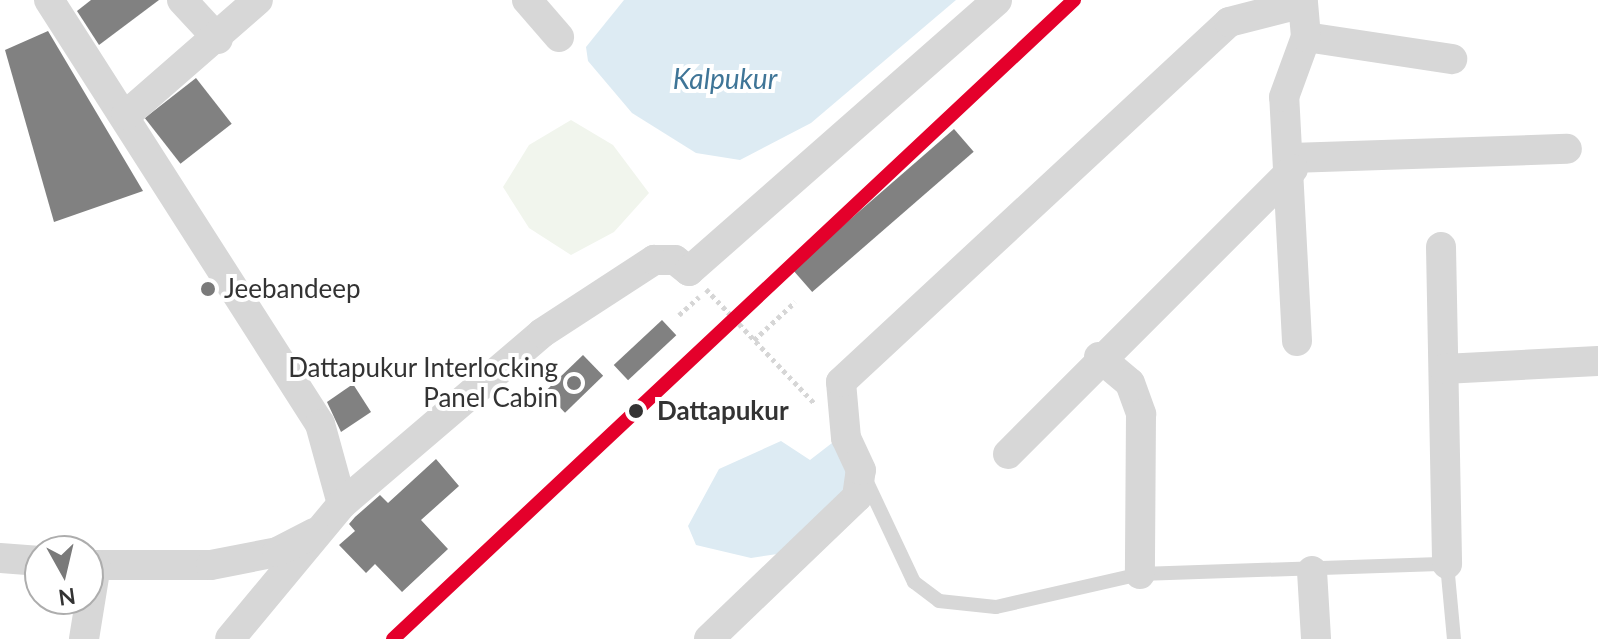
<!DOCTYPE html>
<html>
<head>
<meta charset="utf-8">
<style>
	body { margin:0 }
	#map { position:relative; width:1598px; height:639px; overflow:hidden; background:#fff; font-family:Lato,sans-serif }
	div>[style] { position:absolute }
	.green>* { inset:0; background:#f1f5ed }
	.water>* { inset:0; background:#ddebf3 }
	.building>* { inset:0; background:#818181; transform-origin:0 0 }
	.path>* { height:5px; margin-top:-2.5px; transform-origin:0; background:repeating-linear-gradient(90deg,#d6d6d6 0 4px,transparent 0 8px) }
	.lane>* { height:14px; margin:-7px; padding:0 7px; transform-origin:7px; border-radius:7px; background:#d7d7d7 }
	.street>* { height:30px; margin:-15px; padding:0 15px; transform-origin:15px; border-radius:15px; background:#d7d7d7 }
	.rail-1>* { height:14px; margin:-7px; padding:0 7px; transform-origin:7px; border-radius:7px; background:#e4002b }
	.dots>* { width:22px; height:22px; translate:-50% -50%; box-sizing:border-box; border:4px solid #fff; border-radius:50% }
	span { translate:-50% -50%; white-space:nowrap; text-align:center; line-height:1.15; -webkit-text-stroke:8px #fff; paint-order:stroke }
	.poi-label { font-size:26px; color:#333 }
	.left { translate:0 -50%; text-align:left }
	.right { translate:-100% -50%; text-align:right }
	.stop-label { font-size:26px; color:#333; font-weight:700 }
	.water-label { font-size:28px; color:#3f7597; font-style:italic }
	.north { position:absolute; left:24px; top:535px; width:80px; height:80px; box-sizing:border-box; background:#fff; border:2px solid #adadad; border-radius:50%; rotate:172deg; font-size:22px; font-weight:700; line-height:32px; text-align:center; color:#333 }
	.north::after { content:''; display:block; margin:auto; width:28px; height:36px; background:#7a7a7a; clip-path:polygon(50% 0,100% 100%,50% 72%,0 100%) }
</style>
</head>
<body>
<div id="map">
	<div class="green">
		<div style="clip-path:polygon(571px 120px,613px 145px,649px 193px,614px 232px,571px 255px,529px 228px,503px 187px,529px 145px)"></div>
	</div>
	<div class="water">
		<div style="clip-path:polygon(624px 0,956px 0,811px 123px,740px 160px,696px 153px,632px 113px,588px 61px,586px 47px)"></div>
		<div style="clip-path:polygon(781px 441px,810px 460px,832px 443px,849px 470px,847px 493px,784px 553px,751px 558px,696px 545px,688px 526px,719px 469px)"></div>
	</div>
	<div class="building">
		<div style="clip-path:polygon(91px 0,159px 0,99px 45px,77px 11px)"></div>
		<div style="clip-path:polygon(48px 31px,143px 191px,54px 222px,5px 50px)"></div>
		<div style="left:196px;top:78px;width:58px;height:65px;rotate:52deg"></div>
		<div style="left:954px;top:129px;width:30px;height:214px;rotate:49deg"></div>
		<div style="left:662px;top:320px;width:21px;height:66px;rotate:47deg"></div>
		<div style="left:583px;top:355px;width:29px;height:53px;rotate:46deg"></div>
		<div style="clip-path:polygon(353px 384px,371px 412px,341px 432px,327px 402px)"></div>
		<div style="clip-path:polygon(436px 459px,459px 486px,421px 520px,448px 549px,402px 592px,375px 564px,366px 573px,339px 545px,355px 531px,349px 524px,355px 517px,380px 495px,388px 503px)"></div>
	</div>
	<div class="path">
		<div style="left:706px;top:289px;width:158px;rotate:46.5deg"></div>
		<div style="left:679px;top:315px;width:27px;rotate:-42deg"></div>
		<div style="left:754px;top:340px;width:56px;rotate:-42.8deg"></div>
	</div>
	<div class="lane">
		<div style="left:865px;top:478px;width:115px;rotate:64.8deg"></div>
		<div style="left:914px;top:582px;width:31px;rotate:37deg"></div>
		<div style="left:939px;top:601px;width:57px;rotate:6deg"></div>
		<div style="left:996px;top:607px;width:148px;rotate:-12.9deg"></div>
		<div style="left:1140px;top:574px;width:307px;rotate:-1.9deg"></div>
		<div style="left:1447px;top:564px;width:75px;rotate:84.7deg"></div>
	</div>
	<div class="street">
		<div style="left:49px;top:0;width:503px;rotate:57.42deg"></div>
		<div style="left:320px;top:424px;width:83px;rotate:74.6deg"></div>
		<div style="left:342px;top:504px;width:175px;rotate:129.7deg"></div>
		<div style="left:182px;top:0;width:53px;rotate:47.3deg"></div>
		<div style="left:527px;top:0;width:49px;rotate:49.1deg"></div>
		<div style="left:1306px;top:37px;width:148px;rotate:8.6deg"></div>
		<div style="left:126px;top:115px;width:175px;rotate:-41.1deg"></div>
		<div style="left:1291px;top:158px;width:276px;rotate:-1.9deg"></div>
		<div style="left:1441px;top:247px;width:317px;rotate:88.9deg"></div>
		<div style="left:1297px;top:341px;width:244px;rotate:-93deg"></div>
		<div style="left:1284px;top:97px;width:64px;rotate:-69.9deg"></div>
		<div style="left:1306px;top:37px;width:37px;rotate:-95deg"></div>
		<div style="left:1099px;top:357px;width:40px;rotate:40deg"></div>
		<div style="left:1130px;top:383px;width:33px;rotate:70deg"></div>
		<div style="left:1141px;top:414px;width:160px;rotate:90.4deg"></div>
		<div style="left:1444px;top:369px;width:154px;rotate:-3deg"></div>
		<div style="left:1008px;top:454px;width:403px;rotate:-45deg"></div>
		<div style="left:342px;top:504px;width:263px;rotate:-40.5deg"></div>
		<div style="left:542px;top:333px;width:134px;rotate:-33.1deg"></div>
		<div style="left:654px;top:260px;width:21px"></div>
		<div style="left:675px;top:260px;width:18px;rotate:38deg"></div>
		<div style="left:689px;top:271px;width:410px;rotate:-41.3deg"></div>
		<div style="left:0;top:558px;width:40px;rotate:4.3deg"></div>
		<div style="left:88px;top:565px;width:123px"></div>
		<div style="left:211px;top:565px;width:67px;rotate:-11.1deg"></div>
		<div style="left:277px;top:552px;width:42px;rotate:-27.2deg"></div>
		<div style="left:1312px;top:571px;width:68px;rotate:86.6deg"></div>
		<div style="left:84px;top:639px;width:75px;rotate:-80.8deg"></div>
		<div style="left:709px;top:639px;width:205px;rotate:-43.8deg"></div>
		<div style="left:857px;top:497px;width:27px;rotate:-82deg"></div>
		<div style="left:861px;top:470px;width:35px;rotate:-115deg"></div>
		<div style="left:846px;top:438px;width:56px;rotate:-95.1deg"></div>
		<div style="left:841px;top:382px;width:529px;rotate:-42.86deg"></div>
		<div style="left:1229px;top:22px;width:76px;rotate:-14.4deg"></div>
	</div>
	<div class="rail-1">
		<div style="left:393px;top:639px;width:934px;rotate:-43.18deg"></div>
	</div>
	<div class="dots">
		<div style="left:208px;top:289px;background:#7a7a7a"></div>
		<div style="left:574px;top:383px;background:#7a7a7a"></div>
		<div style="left:636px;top:411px;background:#333"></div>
	</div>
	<div class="poi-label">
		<span class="left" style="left:224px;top:289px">Jeebandeep</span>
		<span class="right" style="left:558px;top:383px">Dattapukur Interlocking<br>Panel Cabin</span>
	</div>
	<div class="stop-label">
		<span class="left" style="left:657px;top:411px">Dattapukur</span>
	</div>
	<div class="water-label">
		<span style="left:725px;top:78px">Kalpukur</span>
	</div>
	<div class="north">N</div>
</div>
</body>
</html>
